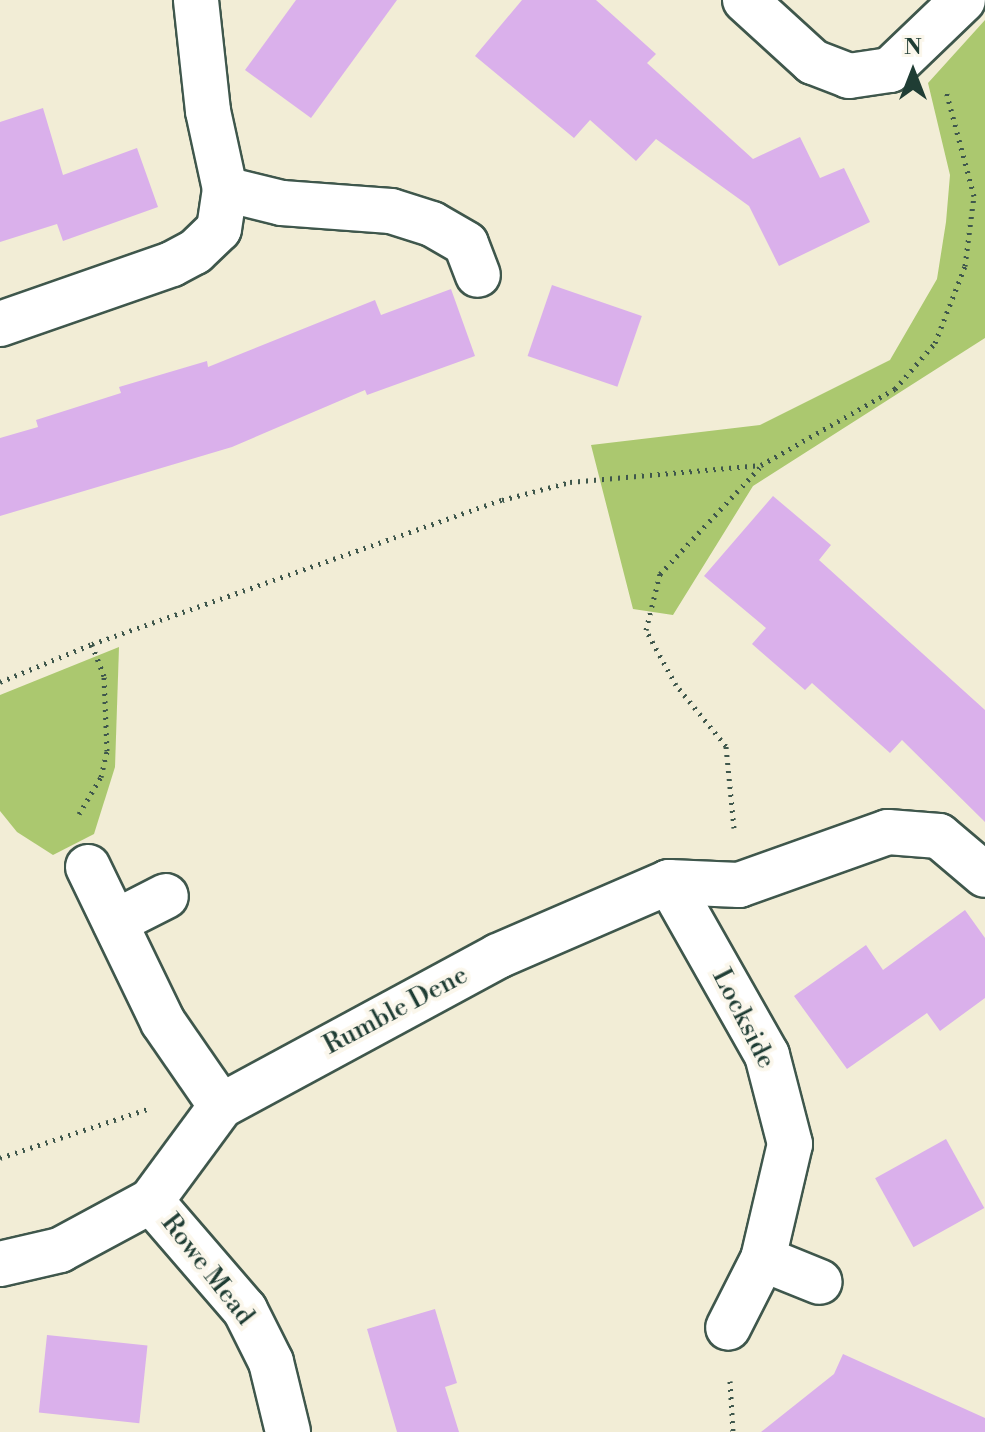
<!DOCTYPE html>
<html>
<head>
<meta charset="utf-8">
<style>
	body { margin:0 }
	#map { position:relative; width:985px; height:1432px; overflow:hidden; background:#f2edd6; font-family:"Libre Bodoni",serif }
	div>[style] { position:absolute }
	.green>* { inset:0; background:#abc86f }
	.building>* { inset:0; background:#dab0eb; transform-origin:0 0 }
	.path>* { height:5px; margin-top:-2.5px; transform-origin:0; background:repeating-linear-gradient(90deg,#3f574c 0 2px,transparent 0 8px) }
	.roads { filter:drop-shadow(2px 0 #3f574c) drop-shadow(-2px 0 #3f574c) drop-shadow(0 2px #3f574c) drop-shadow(0 -2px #3f574c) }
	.minor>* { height:44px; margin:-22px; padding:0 22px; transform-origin:22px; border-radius:22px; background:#fff }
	span { translate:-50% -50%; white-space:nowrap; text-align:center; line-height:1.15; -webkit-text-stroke:8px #fbf7ec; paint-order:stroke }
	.street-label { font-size:26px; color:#1f3d34 }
	.north { position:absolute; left:873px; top:32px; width:80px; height:80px; -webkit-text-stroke:6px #fbf7ec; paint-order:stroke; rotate:0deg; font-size:22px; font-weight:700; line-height:32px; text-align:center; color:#1f3d34 }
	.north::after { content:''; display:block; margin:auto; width:28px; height:36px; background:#1f3d34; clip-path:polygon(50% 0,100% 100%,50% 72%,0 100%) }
</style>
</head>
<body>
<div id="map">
	<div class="green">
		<div style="clip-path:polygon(985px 20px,985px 338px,753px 486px,673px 615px,633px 609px,591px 445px,760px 425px,890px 360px,937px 279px,946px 222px,950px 175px,928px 83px)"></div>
		<div style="clip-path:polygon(119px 647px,115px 767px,94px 834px,53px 855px,17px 832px,0 811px,0 695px)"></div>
	</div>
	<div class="building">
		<div style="clip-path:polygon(296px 0,397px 0,311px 118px,245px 70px)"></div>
		<div style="clip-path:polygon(522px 0,596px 0,656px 54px,647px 63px,753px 159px,800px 137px,820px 178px,844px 168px,870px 222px,779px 266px,749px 206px,656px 139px,636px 161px,590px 120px,574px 138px,475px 56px)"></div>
		<div style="clip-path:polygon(43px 108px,63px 175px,137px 148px,158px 207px,63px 241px,57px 224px,0 242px,0 122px)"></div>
		<div style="left:552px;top:285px;width:95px;height:75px;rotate:19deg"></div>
		<div style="clip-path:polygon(451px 289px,475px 356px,367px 395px,365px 390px,232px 447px,0 516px,0 438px,38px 427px,36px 420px,121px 393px,119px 387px,207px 361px,208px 367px,375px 300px,381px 315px)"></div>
		<div style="clip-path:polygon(773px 496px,831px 545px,819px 560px,985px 710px,985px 822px,902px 740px,890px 753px,812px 683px,805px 690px,752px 644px,766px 628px,704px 576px)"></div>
		<div style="clip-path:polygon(965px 910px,985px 938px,985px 998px,940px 1031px,927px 1013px,847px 1069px,794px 996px,866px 945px,883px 970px)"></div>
		<div style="left:946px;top:1139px;width:79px;height:81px;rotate:61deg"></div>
		<div style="clip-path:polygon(435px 1309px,457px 1383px,445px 1387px,459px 1432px,397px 1432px,367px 1329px)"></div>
		<div style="left:47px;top:1335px;width:101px;height:78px;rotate:6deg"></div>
		<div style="clip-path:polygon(843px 1354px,985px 1418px,985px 1432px,761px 1432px,834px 1374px)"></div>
	</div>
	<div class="path">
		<div style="left:0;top:682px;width:100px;rotate:-22.4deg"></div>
		<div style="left:92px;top:644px;width:435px;rotate:-19.4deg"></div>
		<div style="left:502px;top:500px;width:70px;rotate:-14.8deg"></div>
		<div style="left:570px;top:482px;width:192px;rotate:-5.1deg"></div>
		<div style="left:761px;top:465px;width:154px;rotate:-29.6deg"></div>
		<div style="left:895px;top:389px;width:61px;rotate:-49deg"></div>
		<div style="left:935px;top:343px;width:83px;rotate:-68.7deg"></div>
		<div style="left:965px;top:266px;width:71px;rotate:-82.7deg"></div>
		<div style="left:974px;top:196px;width:109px;rotate:-104.9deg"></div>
		<div style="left:79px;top:814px;width:43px;rotate:-59.3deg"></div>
		<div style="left:101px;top:777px;width:27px;rotate:-77deg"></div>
		<div style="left:107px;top:751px;width:75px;rotate:-92.3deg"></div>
		<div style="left:104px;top:676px;width:34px;rotate:-111deg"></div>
		<div style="left:734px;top:828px;width:82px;rotate:-95.6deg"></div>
		<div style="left:726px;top:746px;width:79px;rotate:-129.3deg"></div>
		<div style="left:676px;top:685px;width:63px;rotate:-118.6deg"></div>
		<div style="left:646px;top:630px;width:58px;rotate:-76deg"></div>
		<div style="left:660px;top:574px;width:148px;rotate:-46.9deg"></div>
		<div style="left:0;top:1158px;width:155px;rotate:-18.4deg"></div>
		<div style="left:730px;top:1381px;width:51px;rotate:86.6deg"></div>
	</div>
	<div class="roads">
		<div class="minor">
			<div style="left:745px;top:0;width:92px;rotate:42.4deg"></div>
			<div style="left:813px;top:62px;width:39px;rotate:21deg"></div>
			<div style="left:849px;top:76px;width:41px;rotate:-8.3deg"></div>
			<div style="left:890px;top:70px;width:101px;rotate:-43.8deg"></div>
			<div style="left:225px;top:189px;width:59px;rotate:13.8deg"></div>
			<div style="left:282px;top:203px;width:109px;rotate:4.2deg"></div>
			<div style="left:391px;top:211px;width:43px;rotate:17.6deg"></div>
			<div style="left:432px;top:224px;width:39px;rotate:30deg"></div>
			<div style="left:466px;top:244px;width:33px;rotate:69deg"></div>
			<div style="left:0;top:324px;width:182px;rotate:-19.2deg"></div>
			<div style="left:172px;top:264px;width:26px;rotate:-28deg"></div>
			<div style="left:195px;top:252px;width:33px;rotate:-44deg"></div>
			<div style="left:219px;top:229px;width:40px;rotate:-81.5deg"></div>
			<div style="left:225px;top:189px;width:80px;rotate:-102.3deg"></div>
			<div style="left:208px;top:111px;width:112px;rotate:-96.2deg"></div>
			<div style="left:88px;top:867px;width:172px;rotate:64.2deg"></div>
			<div style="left:163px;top:1022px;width:102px;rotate:55.4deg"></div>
			<div style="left:669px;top:882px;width:199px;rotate:60.5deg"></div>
			<div style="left:767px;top:1055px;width:92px;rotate:75.5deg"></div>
			<div style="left:790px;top:1144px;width:118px;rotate:103.2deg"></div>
			<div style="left:763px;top:1259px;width:77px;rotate:116.9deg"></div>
			<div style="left:115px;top:922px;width:57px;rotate:-27deg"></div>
			<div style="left:151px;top:1201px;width:144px;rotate:49.2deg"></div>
			<div style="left:245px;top:1310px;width:58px;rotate:63.4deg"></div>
			<div style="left:271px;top:1362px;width:72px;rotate:76.3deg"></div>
			<div style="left:763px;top:1259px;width:61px;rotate:22deg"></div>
			<div style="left:0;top:1264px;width:62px;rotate:-13.1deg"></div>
			<div style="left:60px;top:1250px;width:103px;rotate:-28.3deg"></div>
			<div style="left:151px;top:1201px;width:118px;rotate:-53.6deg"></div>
			<div style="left:221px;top:1106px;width:315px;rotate:-28.4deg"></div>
			<div style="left:498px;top:956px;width:186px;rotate:-23.4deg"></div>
			<div style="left:669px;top:882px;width:70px;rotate:2.5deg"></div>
			<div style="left:739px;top:885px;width:158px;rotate:-19.6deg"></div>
			<div style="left:888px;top:832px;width:51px;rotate:4.5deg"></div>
			<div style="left:939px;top:836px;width:60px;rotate:40.3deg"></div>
		</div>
	</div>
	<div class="street-label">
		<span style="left:396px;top:1011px;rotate:-28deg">Rumble Dene</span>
		<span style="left:743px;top:1019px;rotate:63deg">Lockside</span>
		<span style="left:207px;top:1270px;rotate:52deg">Rowe Mead</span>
	</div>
	<div class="north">N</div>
</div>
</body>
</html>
